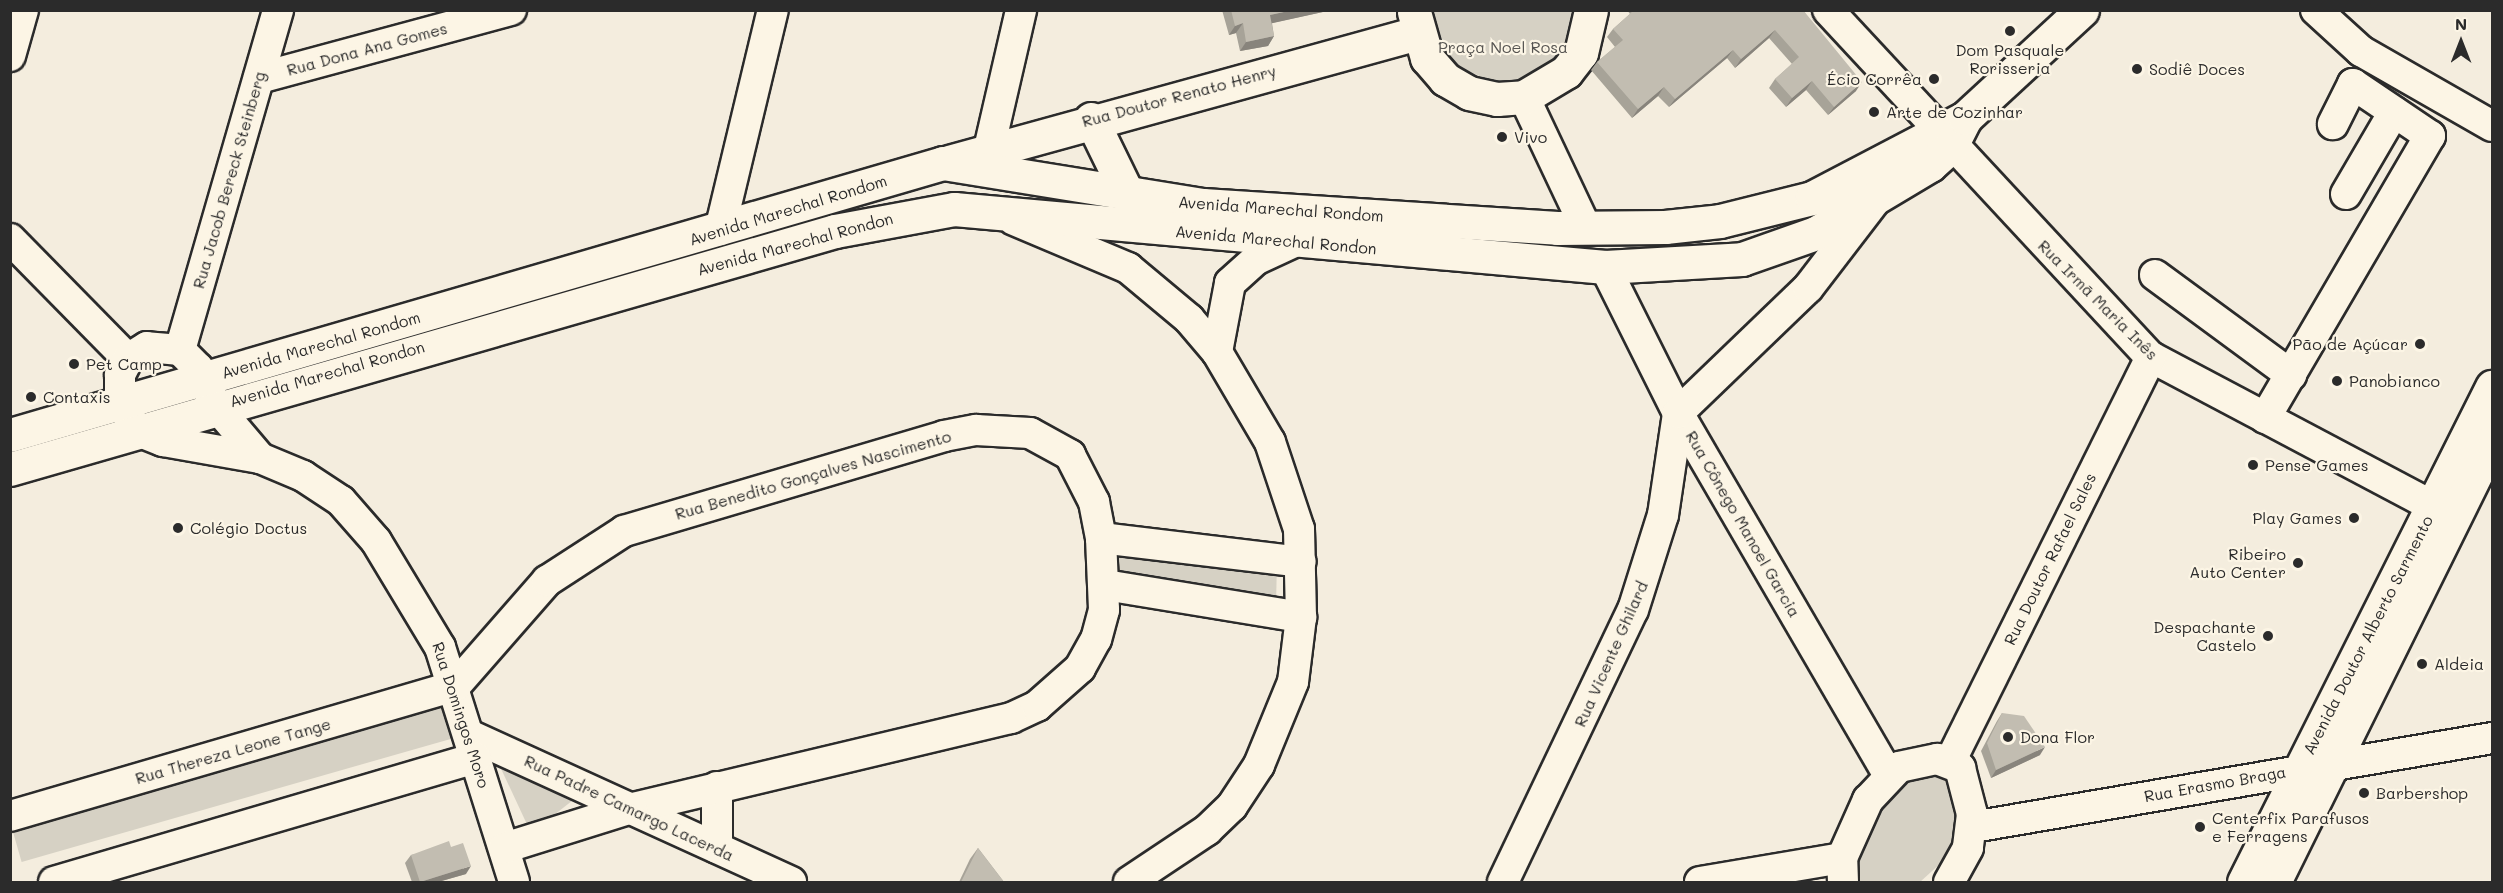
<!DOCTYPE html>
<html>
<head>
<meta charset="utf-8">
<style>
	body { margin:0 }
	#map { position:relative; width:2503px; height:893px; overflow:hidden; background:#f4edde; font-family:Mali,sans-serif }
	div>[style] { position:absolute }
	.green>* { inset:0; background:#d6d1c4; transform-origin:0 0 }
	.roads { filter:drop-shadow(2px 0 #2b2b2b) drop-shadow(-2px 0 #2b2b2b) drop-shadow(0 2px #2b2b2b) drop-shadow(0 -2px #2b2b2b) }
	.minor>* { height:30px; margin:-15px; padding:0 15px; transform-origin:15px; border-radius:15px; background:#fcf5e5 }
	.major>* { height:33px; margin:-16.5px; padding:0 16.5px; transform-origin:16.5px; border-radius:16.5px; background:#fcf5e5 }
	.wall>* { inset:0; background:#a7a398 }
	.shaded-wall>* { inset:0; background:#88847c }
	.building>* { inset:0; background:#c2bdb1 }
	.dots>* { width:16px; height:16px; translate:-50% -50%; box-sizing:border-box; border:3px solid #fcf5e5; border-radius:50% }
	span { translate:-50% -50%; white-space:nowrap; text-align:center; line-height:1.15; -webkit-text-stroke:4.5px #fcf5e5; paint-order:stroke }
	.park-label { font-size:16px; color:#565451 }
	.street-label { font-size:16px; color:#2b2b2b }
	.poi-label { font-size:16px; color:#2b2b2b }
	.left { translate:0 -50%; text-align:left }
	.right { translate:-100% -50%; text-align:right }
	.frame { position:absolute; inset:0; border:12px solid #2b2b2b; pointer-events:none }
	.north { position:absolute; left:2431px; top:12px; width:60px; height:60px; -webkit-text-stroke:4px #fcf5e5; paint-order:stroke; rotate:0deg; font-size:16px; font-weight:700; line-height:24px; text-align:center; color:#2b2b2b }
	.north::after { content:''; display:block; margin:auto; width:21px; height:27px; background:#2b2b2b; clip-path:polygon(50% 0,100% 100%,50% 72%,0 100%) }
</style>
</head>
<body>
<div id="map">
	<div class="green">
		<div style="clip-path:polygon(1432px 11px,1574px 11px,1568px 42px,1556px 61px,1517px 82px,1494px 83px,1454px 64px,1440px 47px)"></div>
		<div style="clip-path:polygon(1118px 541px,1277px 561px,1276px 605px,1116px 580px)"></div>
		<div style="left:440px;top:692px;width:48px;height:449px;rotate:74deg"></div>
		<div style="clip-path:polygon(497px 760px,577px 797px,531px 833px)"></div>
		<div style="clip-path:polygon(1915px 773px,1936px 774px,1950px 785px,1957px 804px,1957px 831px,1942px 862px,1920px 882px,1858px 882px,1852px 875px,1871px 808px)"></div>
	</div>
	<div class="roads">
		<div class="minor">
			<div style="left:1828px;top:10px;width:474px;rotate:47.1deg"></div>
			<div style="left:2151px;top:357px;width:319px;rotate:27.9deg"></div>
			<div style="left:2316px;top:10px;width:61px;rotate:42.3deg"></div>
			<div style="left:2361px;top:51px;width:151px;rotate:29.8deg"></div>
			<div style="left:10px;top:56px;width:48px;rotate:-74.2deg"></div>
			<div style="left:259px;top:78px;width:261px;rotate:-15.1deg"></div>
			<div style="left:1524px;top:97px;width:145px;rotate:64.7deg"></div>
			<div style="left:989px;top:149px;width:143px;rotate:-77deg"></div>
			<div style="left:2346px;top:194px;width:95px;rotate:-59.7deg"></div>
			<div style="left:1014px;top:220px;width:124px;rotate:22.8deg"></div>
			<div style="left:1128px;top:268px;width:80px;rotate:39.9deg"></div>
			<div style="left:1189px;top:319px;width:43px;rotate:49.7deg"></div>
			<div style="left:1217px;top:352px;width:104px;rotate:59.5deg"></div>
			<div style="left:1270px;top:442px;width:92px;rotate:71.6deg"></div>
			<div style="left:1299px;top:529px;width:88px;rotate:88.7deg"></div>
			<div style="left:1301px;top:617px;width:65px;rotate:97deg"></div>
			<div style="left:1293px;top:682px;width:90px;rotate:112.3deg"></div>
			<div style="left:1259px;top:765px;width:49px;rotate:123.4deg"></div>
			<div style="left:1232px;top:806px;width:35px;rotate:136deg"></div>
			<div style="left:1207px;top:830px;width:94px;rotate:146.3deg"></div>
			<div style="left:720px;top:230px;width:226px;rotate:-76.5deg"></div>
			<div style="left:10px;top:239px;width:168px;rotate:45.5deg"></div>
			<div style="left:1605px;top:267px;width:163px;rotate:63.4deg"></div>
			<div style="left:1678px;top:413px;width:420px;rotate:59.8deg"></div>
			<div style="left:2155px;top:275px;width:169px;rotate:36.3deg"></div>
			<div style="left:180px;top:350px;width:354px;rotate:-73.9deg"></div>
			<div style="left:1217px;top:352px;width:70px;rotate:-79.3deg"></div>
			<div style="left:1230px;top:283px;width:36px;rotate:-42deg"></div>
			<div style="left:1257px;top:259px;width:41px;rotate:-24.7deg"></div>
			<div style="left:2265px;top:418px;width:327px;rotate:-59.7deg"></div>
			<div style="left:2430px;top:136px;width:93px;rotate:-146deg"></div>
			<div style="left:2353px;top:84px;width:45px;rotate:116.6deg"></div>
			<div style="left:260px;top:458px;width:68px;rotate:-130.2deg"></div>
			<div style="left:216px;top:406px;width:42px;rotate:-115.3deg"></div>
			<div style="left:198px;top:368px;width:25px;rotate:-135deg"></div>
			<div style="left:180px;top:350px;width:33px;rotate:-175deg"></div>
			<div style="left:147px;top:347px;width:22px;rotate:148deg"></div>
			<div style="left:128px;top:359px;width:18px;rotate:117deg"></div>
			<div style="left:120px;top:375px;width:28px;rotate:90deg"></div>
			<div style="left:120px;top:403px;width:33px;rotate:57deg"></div>
			<div style="left:138px;top:431px;width:27px;rotate:22deg"></div>
			<div style="left:163px;top:441px;width:98px;rotate:9.9deg"></div>
			<div style="left:260px;top:458px;width:47px;rotate:22.7deg"></div>
			<div style="left:303px;top:476px;width:45px;rotate:33.3deg"></div>
			<div style="left:341px;top:501px;width:53px;rotate:48.8deg"></div>
			<div style="left:376px;top:541px;width:124px;rotate:58.9deg"></div>
			<div style="left:440px;top:647px;width:246px;rotate:72.5deg"></div>
			<div style="left:1101px;top:538px;width:201px;rotate:6.8deg"></div>
			<div style="left:1105px;top:585px;width:199px;rotate:9.3deg"></div>
			<div style="left:469px;top:735px;width:354px;rotate:24.5deg"></div>
			<div style="left:1950px;top:762px;width:452px;rotate:-63.6deg"></div>
			<div style="left:717px;top:787px;width:61px;rotate:90deg"></div>
			<div style="left:10px;top:816px;width:464px;rotate:-16.3deg"></div>
			<div style="left:455px;top:686px;width:140px;rotate:-48.8deg"></div>
			<div style="left:547px;top:581px;width:92px;rotate:-33deg"></div>
			<div style="left:624px;top:531px;width:334px;rotate:-16.5deg"></div>
			<div style="left:944px;top:436px;width:33px;rotate:-11deg"></div>
			<div style="left:976px;top:430px;width:54px;rotate:3.2deg"></div>
			<div style="left:1030px;top:433px;width:46px;rotate:28.8deg"></div>
			<div style="left:1070px;top:455px;width:53px;rotate:62.9deg"></div>
			<div style="left:1094px;top:502px;width:37px;rotate:79deg"></div>
			<div style="left:1101px;top:538px;width:72px;rotate:87.6deg"></div>
			<div style="left:1104px;top:610px;width:30px;rotate:105deg"></div>
			<div style="left:1096px;top:639px;width:33px;rotate:119deg"></div>
			<div style="left:1080px;top:668px;width:57px;rotate:138.5deg"></div>
			<div style="left:1037px;top:706px;width:29px;rotate:155deg"></div>
			<div style="left:1011px;top:718px;width:390px;rotate:166.6deg"></div>
			<div style="left:632px;top:808px;width:134px;rotate:162.6deg"></div>
			<div style="left:1973px;top:827px;width:527px;rotate:-9.73deg"></div>
			<div style="left:54px;top:882px;width:440px;rotate:-16.4deg"></div>
			<div style="left:1503px;top:882px;width:301px;rotate:-64.5deg"></div>
			<div style="left:1633px;top:610px;width:100px;rotate:-72.5deg"></div>
			<div style="left:1663px;top:515px;width:103px;rotate:-81.6deg"></div>
			<div style="left:1678px;top:413px;width:180px;rotate:-43.9deg"></div>
			<div style="left:1808px;top:288px;width:108px;rotate:-52.5deg"></div>
			<div style="left:1700px;top:882px;width:144px;rotate:-9.6deg"></div>
			<div style="left:1843px;top:882px;width:24px;rotate:-92deg"></div>
			<div style="left:1842px;top:858px;width:64px;rotate:-65.9deg"></div>
			<div style="left:1868px;top:800px;width:45px;rotate:-46.8deg"></div>
			<div style="left:1899px;top:767px;width:39px;rotate:-12deg"></div>
			<div style="left:1937px;top:759px;width:25px;rotate:21deg"></div>
			<div style="left:1960px;top:768px;width:48px;rotate:75.4deg"></div>
			<div style="left:1972px;top:814px;width:34px;rotate:97deg"></div>
			<div style="left:1968px;top:848px;width:39px;rotate:119deg"></div>
		</div>
		<div class="major">
			<div style="left:1414px;top:12px;width:48px;rotate:74.2deg"></div>
			<div style="left:1427px;top:58px;width:28px;rotate:49deg"></div>
			<div style="left:1445px;top:79px;width:28px;rotate:30deg"></div>
			<div style="left:1469px;top:93px;width:29px;rotate:12deg"></div>
			<div style="left:1497px;top:99px;width:27px;rotate:-4deg"></div>
			<div style="left:1524px;top:97px;width:49px;rotate:-30.8deg"></div>
			<div style="left:1566px;top:72px;width:24px;rotate:-52deg"></div>
			<div style="left:1581px;top:53px;width:44px;rotate:-76.9deg"></div>
			<div style="left:1091px;top:119px;width:87px;rotate:64deg"></div>
			<div style="left:949px;top:162px;width:484px;rotate:-15.4deg"></div>
			<div style="left:10px;top:435px;width:972px;rotate:-16.25deg"></div>
			<div style="left:943px;top:163px;width:263px;rotate:9.2deg"></div>
			<div style="left:1203px;top:205px;width:355px;rotate:3.7deg"></div>
			<div style="left:1557px;top:228px;width:108px;rotate:-0.5deg"></div>
			<div style="left:1665px;top:227px;width:55px;rotate:-6.2deg"></div>
			<div style="left:1720px;top:221px;width:95px;rotate:-14deg"></div>
			<div style="left:1812px;top:198px;width:173px;rotate:-27.6deg"></div>
			<div style="left:10px;top:469px;width:859px;rotate:-16.09deg"></div>
			<div style="left:835px;top:231px;width:121px;rotate:-10.5deg"></div>
			<div style="left:954px;top:209px;width:654px;rotate:5.09deg"></div>
			<div style="left:1605px;top:267px;width:137px;rotate:-3.3deg"></div>
			<div style="left:1742px;top:259px;width:78px;rotate:-19.4deg"></div>
			<div style="left:1816px;top:233px;width:133px;rotate:-30.8deg"></div>
			<div style="left:1930px;top:165px;width:28px;rotate:-42deg"></div>
			<div style="left:1951px;top:146px;width:31px;rotate:-63deg"></div>
			<div style="left:1965px;top:118px;width:159px;rotate:-42.7deg"></div>
			<div style="left:2244px;top:882px;width:554px;rotate:-63.39deg"></div>
			<div style="left:2274px;top:882px;width:492px;rotate:-63.7deg"></div>
		</div>
	</div>
	<div class="wall">
		<div style="clip-path:polygon(1222px 10px,1332px 10px,1272px 23px,1274px 36px,1268px 46px,1240px 51px,1236px 33px,1229px 35px)"></div>
		<div style="clip-path:polygon(1627px 10px,1803px 10px,1856px 91px,1828px 115px,1806px 90px,1786px 107px,1769px 88px,1775px 79px,1792px 64px,1769px 38px,1735px 68px,1727px 58px,1669px 107px,1658px 96px,1632px 118px,1591px 70px,1597px 62px,1615px 47px,1607px 37px,1613px 29px,1630px 14px)"></div>
		<div style="clip-path:polygon(2002px 713px,2040px 755px,1991px 778px,1981px 751px,1997px 721px)"></div>
		<div style="clip-path:polygon(451px 847px,466px 874px,438px 882px,412px 882px,405px 863px,411px 855px)"></div>
		<div style="clip-path:polygon(978px 848px,1004px 882px,959px 882px,970px 859px)"></div>
	</div>
	<div class="shaded-wall">
		<div style="clip-path:polygon(1293px 10px,1332px 10px,1264px 25px,1270px 15px)"></div>
		<div style="clip-path:polygon(1243px 23px,1236px 33px,1229px 35px,1235px 26px)"></div>
		<div style="clip-path:polygon(1775px 30px,1769px 38px,1735px 68px,1741px 59px)"></div>
		<div style="clip-path:polygon(1274px 36px,1268px 46px,1240px 51px,1246px 42px)"></div>
		<div style="clip-path:polygon(1733px 50px,1727px 58px,1669px 107px,1675px 99px)"></div>
		<div style="clip-path:polygon(1812px 81px,1806px 90px,1786px 107px,1792px 98px)"></div>
		<div style="clip-path:polygon(1862px 82px,1856px 91px,1828px 115px,1834px 107px)"></div>
		<div style="clip-path:polygon(1664px 87px,1658px 96px,1632px 118px,1638px 109px)"></div>
		<div style="clip-path:polygon(2045px 747px,2040px 755px,1991px 778px,1996px 770px)"></div>
		<div style="clip-path:polygon(471px 866px,466px 874px,438px 882px,420px 882px)"></div>
	</div>
	<div class="building">
		<div style="clip-path:polygon(1231px 10px,1293px 10px,1270px 15px,1274px 36px,1246px 42px,1243px 23px,1235px 26px)"></div>
		<div style="clip-path:polygon(1634px 10px,1803px 10px,1862px 82px,1834px 107px,1812px 81px,1792px 98px,1775px 79px,1799px 57px,1775px 30px,1741px 59px,1733px 50px,1675px 99px,1664px 87px,1638px 109px,1597px 62px,1623px 40px,1613px 29px)"></div>
		<div style="clip-path:polygon(2002px 713px,2024px 716px,2045px 747px,1996px 770px,1987px 743px)"></div>
		<div style="clip-path:polygon(449px 841px,451px 847px,463px 843px,471px 866px,420px 882px,411px 855px)"></div>
		<div style="clip-path:polygon(978px 848px,1004px 882px,961px 882px)"></div>
	</div>
	<div class="dots">
		<div style="left:2010px;top:31px;background:#2b2b2b"></div>
		<div style="left:2137px;top:69px;background:#2b2b2b"></div>
		<div style="left:1934px;top:79px;background:#2b2b2b"></div>
		<div style="left:1874px;top:112px;background:#2b2b2b"></div>
		<div style="left:1502px;top:137px;background:#2b2b2b"></div>
		<div style="left:2420px;top:344px;background:#2b2b2b"></div>
		<div style="left:74px;top:364px;background:#2b2b2b"></div>
		<div style="left:2337px;top:381px;background:#2b2b2b"></div>
		<div style="left:31px;top:397px;background:#2b2b2b"></div>
		<div style="left:2253px;top:465px;background:#2b2b2b"></div>
		<div style="left:2354px;top:518px;background:#2b2b2b"></div>
		<div style="left:178px;top:528px;background:#2b2b2b"></div>
		<div style="left:2298px;top:563px;background:#2b2b2b"></div>
		<div style="left:2268px;top:636px;background:#2b2b2b"></div>
		<div style="left:2422px;top:664px;background:#2b2b2b"></div>
		<div style="left:2008px;top:737px;background:#2b2b2b"></div>
		<div style="left:2364px;top:793px;background:#2b2b2b"></div>
		<div style="left:2200px;top:827px;background:#2b2b2b"></div>
	</div>
	<div class="park-label">
		<span style="left:1503px;top:47px">Praça Noel Rosa</span>
	</div>
	<div class="street-label">
		<span style="left:367px;top:49px;rotate:-15deg">Rua Dona Ana Gomes</span>
		<span style="left:1179px;top:96px;rotate:-15deg">Rua Doutor Renato Henry</span>
		<span style="left:229px;top:180px;rotate:-74deg">Rua Jacob Bereck Steinberg</span>
		<span style="left:1281px;top:209px;rotate:4deg">Avenida Marechal Rondom</span>
		<span style="left:788px;top:210px;rotate:-17deg">Avenida Marechal Rondom</span>
		<span style="left:1276px;top:240px;rotate:5deg">Avenida Marechal Rondon</span>
		<span style="left:795px;top:244px;rotate:-15deg">Avenida Marechal Rondon</span>
		<span style="left:2098px;top:300px;rotate:45deg">Rua Irmã Maria Inês</span>
		<span style="left:321px;top:345px;rotate:-16deg">Avenida Marechal Rondom</span>
		<span style="left:327px;top:374px;rotate:-16deg">Avenida Marechal Rondon</span>
		<span style="left:813px;top:475px;rotate:-16deg">Rua Benedito Gonçalves Nascimento</span>
		<span style="left:1743px;top:524px;rotate:60deg">Rua Cônego Manoel Garcia</span>
		<span style="left:2050px;top:559px;rotate:-64deg">Rua Doutor Rafael Sales</span>
		<span style="left:2368px;top:635px;rotate:-63deg">Avenida Doutor Alberto Sarmento</span>
		<span style="left:1611px;top:654px;rotate:-66deg">Rua Vicente Ghilard</span>
		<span style="left:461px;top:715px;rotate:72deg">Rua Domingos Moro</span>
		<span style="left:233px;top:751px;rotate:-16deg">Rua Thereza Leone Tange</span>
		<span style="left:2215px;top:784px;rotate:-10deg">Rua Erasmo Braga</span>
		<span style="left:629px;top:808px;rotate:25deg">Rua Padre Camargo Lacerda</span>
	</div>
	<div class="poi-label">
		<span style="left:2010px;top:59px">Dom Pasquale<br>Rorisseria</span>
		<span class="left" style="left:2149px;top:69px">Sodiê Doces</span>
		<span class="right" style="left:1922px;top:79px">Écio Corrêa</span>
		<span class="left" style="left:1886px;top:112px">Arte de Cozinhar</span>
		<span class="left" style="left:1514px;top:137px">Vivo</span>
		<span class="right" style="left:2408px;top:344px">Pão de Açúcar</span>
		<span class="left" style="left:86px;top:364px">Pet Camp</span>
		<span class="left" style="left:2349px;top:381px">Panobianco</span>
		<span class="left" style="left:43px;top:397px">Contaxis</span>
		<span class="left" style="left:2265px;top:465px">Pense Games</span>
		<span class="right" style="left:2342px;top:518px">Play Games</span>
		<span class="left" style="left:190px;top:528px">Colégio Doctus</span>
		<span class="right" style="left:2286px;top:563px">Ribeiro<br>Auto Center</span>
		<span class="right" style="left:2256px;top:636px">Despachante<br>Castelo</span>
		<span class="left" style="left:2434px;top:664px">Aldeia</span>
		<span class="left" style="left:2020px;top:737px">Dona Flor</span>
		<span class="left" style="left:2376px;top:793px">Barbershop</span>
		<span class="left" style="left:2212px;top:827px">Centerfix Parafusos<br>e Ferragens</span>
	</div>
	<div class="frame"></div>
	<div class="north">N</div>
</div>
</body>
</html>
